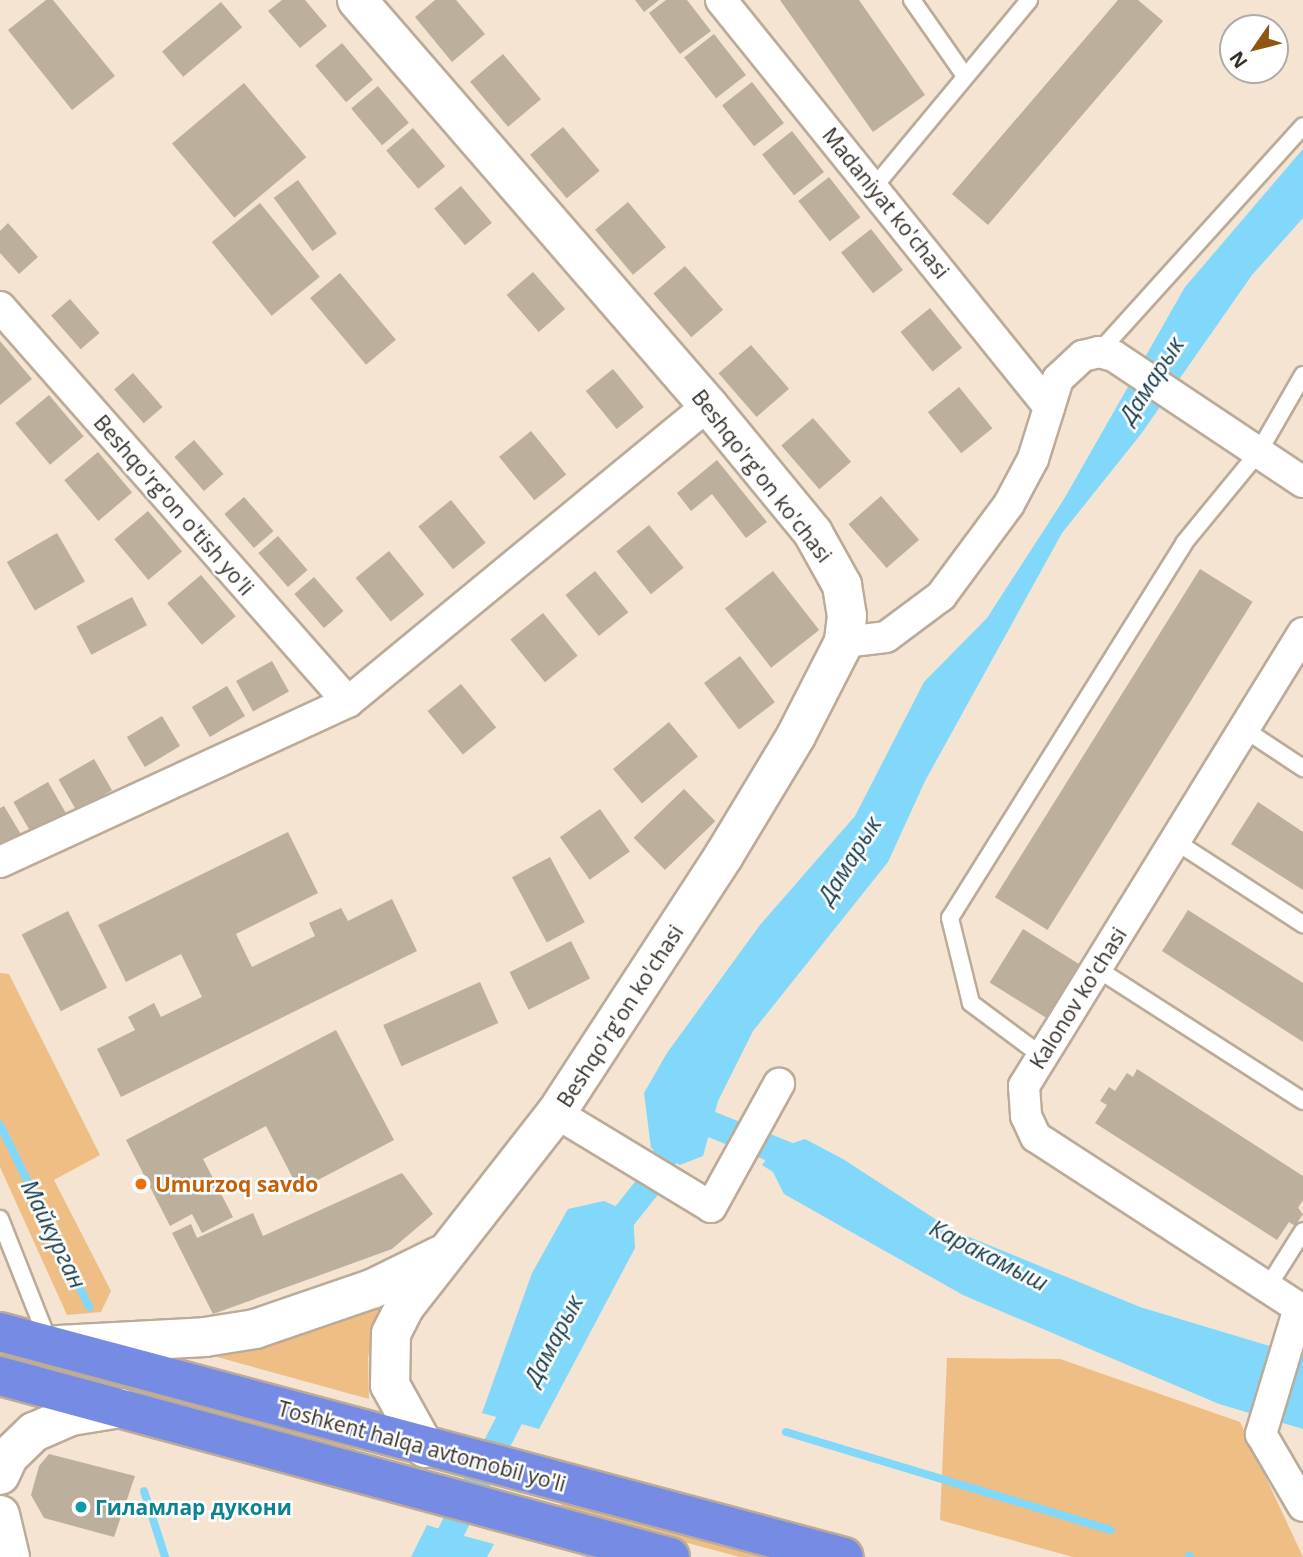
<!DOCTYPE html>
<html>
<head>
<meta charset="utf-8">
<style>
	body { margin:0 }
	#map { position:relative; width:1303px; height:1557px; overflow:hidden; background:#f4e4d1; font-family:"Open Sans",sans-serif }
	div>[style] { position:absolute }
	.green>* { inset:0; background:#efbe84; transform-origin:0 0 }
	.water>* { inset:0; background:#81d8fa }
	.stream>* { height:8px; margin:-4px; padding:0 4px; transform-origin:4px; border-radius:4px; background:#81d8fa }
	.canal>* { height:26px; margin:-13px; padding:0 13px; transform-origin:13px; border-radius:13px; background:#81d8fa }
	.building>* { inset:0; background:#bcaf9c; transform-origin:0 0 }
	.roads { filter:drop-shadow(2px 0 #bbab99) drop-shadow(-2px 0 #bbab99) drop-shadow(0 2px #bbab99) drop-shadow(0 -2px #bbab99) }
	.lane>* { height:16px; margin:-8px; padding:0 8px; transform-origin:8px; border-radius:8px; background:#fff }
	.street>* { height:30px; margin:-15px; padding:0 15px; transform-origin:15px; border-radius:15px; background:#fff }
	.secondary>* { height:38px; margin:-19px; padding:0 19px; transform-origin:19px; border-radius:19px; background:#fff }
	.highway>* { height:38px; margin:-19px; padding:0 19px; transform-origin:19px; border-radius:19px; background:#768ce4 }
	.dots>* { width:19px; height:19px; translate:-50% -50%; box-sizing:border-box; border:4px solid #fff; border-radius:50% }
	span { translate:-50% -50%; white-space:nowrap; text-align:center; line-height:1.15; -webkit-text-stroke:5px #fff; paint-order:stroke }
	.street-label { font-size:21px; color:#352f28 }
	.food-label { font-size:21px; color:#c56008; font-weight:700 }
	.left { translate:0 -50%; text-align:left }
	.culture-label { font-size:21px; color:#0d838f; font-weight:700 }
	.water-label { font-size:23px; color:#113948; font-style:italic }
	.north { position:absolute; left:1219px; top:14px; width:70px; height:70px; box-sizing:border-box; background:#fff; border:2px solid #aeaca9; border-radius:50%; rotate:235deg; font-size:19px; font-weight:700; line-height:28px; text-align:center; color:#352f28 }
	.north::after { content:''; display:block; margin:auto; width:24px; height:32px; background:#905413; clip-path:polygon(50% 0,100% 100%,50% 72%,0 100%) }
</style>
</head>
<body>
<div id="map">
	<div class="green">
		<div style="clip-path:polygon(0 973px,9px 974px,100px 1155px,54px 1180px,111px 1291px,101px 1312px,67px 1315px,0 1167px)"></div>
		<div style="clip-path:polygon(389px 1299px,373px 1331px,368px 1358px,369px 1399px,210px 1355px,334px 1323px)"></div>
		<div style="left:0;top:1344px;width:371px;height:16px;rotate:15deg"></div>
		<div style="clip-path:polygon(947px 1358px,1060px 1359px,1240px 1422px,1303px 1557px,1073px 1557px,940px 1520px)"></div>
		<div style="clip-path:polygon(564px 1494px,801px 1557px,740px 1557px,560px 1509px)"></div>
	</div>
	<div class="water">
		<div style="clip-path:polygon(1303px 149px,1303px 218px,1252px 275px,1141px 434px,1062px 533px,925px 781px,888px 862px,753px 1031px,718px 1101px,703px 1156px,680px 1165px,651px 1148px,644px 1093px,667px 1053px,760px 925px,855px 816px,924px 682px,987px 618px,1064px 499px,1185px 287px)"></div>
		<div style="clip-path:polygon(781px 1139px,790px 1144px,805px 1139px,843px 1159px,952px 1230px,1140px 1307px,1303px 1356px,1303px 1429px,1219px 1404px,963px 1295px,784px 1194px,773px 1172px,762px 1165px)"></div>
		<div style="clip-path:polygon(604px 1201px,633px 1214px,635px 1248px,539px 1429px,482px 1413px,532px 1273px,568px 1209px)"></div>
		<div style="clip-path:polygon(427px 1525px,453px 1533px,494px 1544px,487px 1557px,411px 1557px)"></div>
	</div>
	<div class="stream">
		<div style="left:0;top:1125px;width:203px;rotate:63.9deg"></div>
		<div style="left:786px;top:1432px;width:339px;rotate:16.8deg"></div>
		<div style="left:144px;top:1491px;width:69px;rotate:72.3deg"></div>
		<div style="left:1189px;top:1556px;width:2px;rotate:27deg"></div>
	</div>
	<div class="canal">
		<div style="left:683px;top:1113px;width:131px;rotate:21.9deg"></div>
		<div style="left:606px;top:1239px;width:82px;rotate:-51.4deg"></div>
		<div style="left:657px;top:1175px;width:54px;rotate:-67.2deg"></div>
		<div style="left:438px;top:1557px;width:188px;rotate:-62.5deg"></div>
	</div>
	<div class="building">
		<div style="clip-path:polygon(46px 0,53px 0,115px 76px,72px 110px,8px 30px)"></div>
		<div style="clip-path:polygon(282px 0,305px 0,327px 26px,300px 48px,268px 11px)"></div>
		<div style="clip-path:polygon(435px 0,456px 0,485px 34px,452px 62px,415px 17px)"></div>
		<div style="clip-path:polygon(635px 0,659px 0,644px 12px)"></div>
		<div style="clip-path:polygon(666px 0,687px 0,711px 31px,680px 54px,649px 13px)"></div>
		<div style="clip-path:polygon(780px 0,859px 0,925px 95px,873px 132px)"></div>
		<div style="clip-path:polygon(1118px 0,1138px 0,1163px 21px,988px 225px,952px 194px)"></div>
		<div style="left:221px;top:2px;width:33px;height:77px;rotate:50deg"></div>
		<div style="left:714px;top:34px;width:52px;height:38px;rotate:52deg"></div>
		<div style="left:342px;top:43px;width:48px;height:35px;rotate:50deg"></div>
		<div style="left:503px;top:54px;width:59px;height:43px;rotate:50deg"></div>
		<div style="left:752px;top:82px;width:52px;height:38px;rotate:52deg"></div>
		<div style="left:244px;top:83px;width:97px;height:94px;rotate:50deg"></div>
		<div style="left:378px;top:86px;width:48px;height:35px;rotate:50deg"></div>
		<div style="left:563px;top:127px;width:57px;height:43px;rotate:50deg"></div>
		<div style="left:413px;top:128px;width:50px;height:35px;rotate:50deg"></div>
		<div style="left:792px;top:131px;width:52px;height:38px;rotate:52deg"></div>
		<div style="left:829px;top:177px;width:51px;height:39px;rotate:52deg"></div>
		<div style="left:298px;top:180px;width:66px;height:30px;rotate:54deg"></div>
		<div style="left:461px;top:186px;width:48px;height:35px;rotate:50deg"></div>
		<div style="left:628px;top:202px;width:59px;height:43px;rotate:50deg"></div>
		<div style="left:260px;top:203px;width:95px;height:62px;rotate:51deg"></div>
		<div style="clip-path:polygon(8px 223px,38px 257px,19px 274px,0 253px,0 231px)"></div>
		<div style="left:871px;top:229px;width:52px;height:38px;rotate:52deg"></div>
		<div style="left:685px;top:266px;width:58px;height:42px;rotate:49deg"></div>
		<div style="left:533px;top:272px;width:49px;height:35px;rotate:49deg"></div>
		<div style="left:340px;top:273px;width:87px;height:39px;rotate:50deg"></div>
		<div style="left:70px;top:299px;width:45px;height:25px;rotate:49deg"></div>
		<div style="left:930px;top:308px;width:51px;height:38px;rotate:51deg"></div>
		<div style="clip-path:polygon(0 341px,32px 379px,0 405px)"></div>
		<div style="left:751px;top:345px;width:58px;height:43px;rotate:49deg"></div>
		<div style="left:613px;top:369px;width:49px;height:35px;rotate:51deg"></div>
		<div style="left:133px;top:373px;width:45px;height:25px;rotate:49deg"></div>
		<div style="left:959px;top:387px;width:53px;height:40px;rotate:51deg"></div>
		<div style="left:49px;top:395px;width:54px;height:44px;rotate:50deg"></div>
		<div style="left:813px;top:418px;width:58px;height:42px;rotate:49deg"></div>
		<div style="left:531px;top:431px;width:56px;height:41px;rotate:51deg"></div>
		<div style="left:194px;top:440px;width:45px;height:26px;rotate:49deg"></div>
		<div style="left:98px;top:452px;width:53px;height:44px;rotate:50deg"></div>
		<div style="clip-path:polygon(717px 460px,767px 522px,746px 538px,712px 494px,691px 511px,677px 493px)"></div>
		<div style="left:881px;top:496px;width:58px;height:43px;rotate:49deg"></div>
		<div style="left:244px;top:497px;width:45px;height:26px;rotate:49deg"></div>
		<div style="left:451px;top:500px;width:55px;height:42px;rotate:51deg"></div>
		<div style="left:148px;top:511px;width:53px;height:44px;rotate:50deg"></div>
		<div style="left:649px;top:525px;width:55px;height:42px;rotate:51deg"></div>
		<div style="left:57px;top:533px;width:56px;height:58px;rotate:60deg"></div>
		<div style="left:278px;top:536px;width:45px;height:26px;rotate:49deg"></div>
		<div style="left:389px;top:551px;width:56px;height:43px;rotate:51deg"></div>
		<div style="left:1200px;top:569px;width:62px;height:387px;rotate:32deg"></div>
		<div style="left:595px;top:571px;width:53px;height:38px;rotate:51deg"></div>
		<div style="left:773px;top:571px;width:75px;height:61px;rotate:52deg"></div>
		<div style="left:201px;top:575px;width:54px;height:44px;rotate:50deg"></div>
		<div style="left:314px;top:577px;width:45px;height:26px;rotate:49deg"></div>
		<div style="left:132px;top:597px;width:32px;height:63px;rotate:62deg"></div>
		<div style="left:543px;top:613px;width:55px;height:42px;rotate:51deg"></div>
		<div style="left:740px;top:656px;width:58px;height:45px;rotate:53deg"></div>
		<div style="left:272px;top:661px;width:35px;height:41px;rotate:61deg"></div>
		<div style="left:461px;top:684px;width:56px;height:43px;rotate:51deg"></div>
		<div style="left:227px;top:686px;width:35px;height:41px;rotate:59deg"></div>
		<div style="left:162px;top:716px;width:35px;height:41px;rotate:59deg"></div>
		<div style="left:669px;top:722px;width:45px;height:73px;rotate:50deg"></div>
		<div style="left:94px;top:759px;width:36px;height:41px;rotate:60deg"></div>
		<div style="left:48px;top:782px;width:36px;height:40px;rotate:60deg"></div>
		<div style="left:684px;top:789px;width:45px;height:70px;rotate:46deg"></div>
		<div style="clip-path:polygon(1258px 802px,1303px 832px,1303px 890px,1231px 844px)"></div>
		<div style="clip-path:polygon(4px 806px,22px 836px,0 848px,0 808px)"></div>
		<div style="left:600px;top:809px;width:52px;height:49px;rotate:55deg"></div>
		<div style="clip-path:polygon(288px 832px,318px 893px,236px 934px,252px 967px,315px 936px,309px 923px,341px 908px,348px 921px,392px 899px,417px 951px,121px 1097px,97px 1049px,135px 1030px,128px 1017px,154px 1003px,161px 1017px,202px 997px,181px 954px,126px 982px,98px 925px)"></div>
		<div style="left:550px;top:857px;width:74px;height:43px;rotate:62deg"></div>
		<div style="clip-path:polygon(1188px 910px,1303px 983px,1303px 1042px,1162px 951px)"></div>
		<div style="left:68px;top:911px;width:86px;height:52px;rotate:63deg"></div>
		<div style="left:1023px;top:929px;width:73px;height:63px;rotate:32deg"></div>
		<div style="left:571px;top:941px;width:42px;height:69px;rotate:63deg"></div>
		<div style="left:480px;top:982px;width:45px;height:106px;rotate:66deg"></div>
		<div style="clip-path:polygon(336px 1030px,394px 1140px,299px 1190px,266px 1126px,203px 1159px,233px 1217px,202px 1233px,192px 1214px,170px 1226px,126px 1140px)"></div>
		<div style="clip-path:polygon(1137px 1069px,1303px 1176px,1303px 1200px,1298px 1208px,1303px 1214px,1295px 1226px,1289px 1222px,1277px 1240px,1095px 1123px,1107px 1105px,1100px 1101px,1109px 1087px,1115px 1091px,1127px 1073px,1133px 1077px)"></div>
		<div style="clip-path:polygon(402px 1173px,433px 1214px,392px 1249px,213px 1314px,172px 1233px,191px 1224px,197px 1238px,253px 1213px,263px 1236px)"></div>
		<div style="clip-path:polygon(49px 1454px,135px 1476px,114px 1537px,44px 1518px,31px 1495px,39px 1466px)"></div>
	</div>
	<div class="roads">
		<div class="lane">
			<div style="left:912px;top:0;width:93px;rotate:55.1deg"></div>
			<div style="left:874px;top:187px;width:243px;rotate:-50.3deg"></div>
			<div style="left:1099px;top:352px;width:304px;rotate:-47.9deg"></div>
			<div style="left:1244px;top:729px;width:71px;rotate:33.5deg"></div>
			<div style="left:1175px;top:841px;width:153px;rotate:33deg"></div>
			<div style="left:1096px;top:968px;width:246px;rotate:32.7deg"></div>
			<div style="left:1042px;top:1056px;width:89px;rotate:-143.3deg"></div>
			<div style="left:971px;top:1003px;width:88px;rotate:-103.9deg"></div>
			<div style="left:950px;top:918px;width:442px;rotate:-58deg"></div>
			<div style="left:1184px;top:543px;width:117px;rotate:-50.6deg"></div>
			<div style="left:1258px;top:453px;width:90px;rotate:-60deg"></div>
			<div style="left:0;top:1219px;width:133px;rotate:68.4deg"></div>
			<div style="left:1267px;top:1288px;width:67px;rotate:-57.7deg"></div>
		</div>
		<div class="street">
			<div style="left:721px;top:0;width:523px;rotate:51.13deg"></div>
			<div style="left:0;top:307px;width:526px;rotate:48.62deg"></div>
			<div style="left:1303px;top:633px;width:532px;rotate:121.63deg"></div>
			<div style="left:1024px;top:1086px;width:30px;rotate:86deg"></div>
			<div style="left:1026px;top:1116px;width:23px;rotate:65deg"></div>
			<div style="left:1036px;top:1137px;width:314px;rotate:33deg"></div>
			<div style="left:1299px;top:1308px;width:132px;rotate:106.8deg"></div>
			<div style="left:1261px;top:1434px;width:83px;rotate:59.7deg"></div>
			<div style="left:844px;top:642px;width:42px;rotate:-6.8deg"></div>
			<div style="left:886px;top:637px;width:69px;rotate:-36.7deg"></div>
			<div style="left:941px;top:596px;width:114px;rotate:-53.5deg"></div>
			<div style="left:1009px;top:504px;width:51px;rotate:-61.9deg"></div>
			<div style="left:1033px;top:459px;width:84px;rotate:-72.6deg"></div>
			<div style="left:1058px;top:379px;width:34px;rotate:-43deg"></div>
			<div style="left:1083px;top:356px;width:16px;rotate:-14deg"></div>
			<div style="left:1099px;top:352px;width:16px;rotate:15deg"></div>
			<div style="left:1114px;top:356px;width:227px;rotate:33.7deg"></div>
			<div style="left:0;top:862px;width:383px;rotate:-24.7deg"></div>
			<div style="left:348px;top:702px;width:467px;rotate:-39.5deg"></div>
			<div style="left:556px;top:1113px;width:181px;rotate:31.2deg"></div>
			<div style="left:711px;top:1207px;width:141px;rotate:-61.1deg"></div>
		</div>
		<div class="secondary">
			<div style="left:357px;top:0;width:536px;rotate:49.09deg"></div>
			<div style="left:708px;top:405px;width:166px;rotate:50.6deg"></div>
			<div style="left:813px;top:533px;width:60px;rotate:60.9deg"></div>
			<div style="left:842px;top:585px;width:31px;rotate:81deg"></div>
			<div style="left:847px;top:616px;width:26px;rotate:97deg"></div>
			<div style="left:844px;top:642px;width:106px;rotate:117.1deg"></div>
			<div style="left:796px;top:736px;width:141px;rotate:121.1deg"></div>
			<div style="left:723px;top:857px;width:306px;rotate:123.1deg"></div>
			<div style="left:556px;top:1113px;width:245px;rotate:128deg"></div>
			<div style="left:405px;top:1306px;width:31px;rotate:117deg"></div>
			<div style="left:391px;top:1334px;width:51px;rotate:91.1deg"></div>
			<div style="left:390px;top:1385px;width:72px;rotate:60.9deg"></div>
			<div style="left:59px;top:1345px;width:146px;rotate:-3.1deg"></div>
			<div style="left:205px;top:1337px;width:51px;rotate:-9.1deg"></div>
			<div style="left:255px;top:1329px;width:124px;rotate:-18.9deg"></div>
			<div style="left:372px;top:1289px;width:75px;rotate:-26.2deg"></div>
			<div style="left:0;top:1475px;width:21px;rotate:-65deg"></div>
			<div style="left:9px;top:1456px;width:35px;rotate:-44deg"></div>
			<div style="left:34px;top:1432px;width:40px;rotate:-23.4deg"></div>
			<div style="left:71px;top:1416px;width:50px;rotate:-9.3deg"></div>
			<div style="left:0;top:1515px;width:43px;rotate:76.6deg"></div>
		</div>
		<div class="highway">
			<div style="left:0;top:1332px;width:873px;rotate:14.93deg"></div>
			<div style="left:0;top:1376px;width:694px;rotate:15.12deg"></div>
		</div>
	</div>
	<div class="dots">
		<div style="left:141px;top:1184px;background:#e8710a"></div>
		<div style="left:81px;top:1507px;background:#0f9aa8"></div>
	</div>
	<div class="street-label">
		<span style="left:886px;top:203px;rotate:51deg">Madaniyat ko'chasi</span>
		<span style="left:762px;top:476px;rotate:52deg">Beshqo'rg'on ko'chasi</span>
		<span style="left:174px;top:505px;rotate:49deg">Beshqo'rg'on o'tish yo'li</span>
		<span style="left:1078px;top:998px;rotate:-58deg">Kalonov ko'chasi</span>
		<span style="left:620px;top:1016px;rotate:-57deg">Beshqo'rg'on ko'chasi</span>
		<span style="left:422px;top:1446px;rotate:15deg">Toshkent halqa avtomobil yo'li</span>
	</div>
	<div class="food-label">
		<span class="left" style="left:155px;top:1184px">Umurzoq savdo</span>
	</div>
	<div class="culture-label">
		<span class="left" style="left:95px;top:1507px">Гиламлар дукони</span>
	</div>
	<div class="water-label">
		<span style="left:1151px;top:380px;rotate:-57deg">Дамарык</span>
		<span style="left:849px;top:860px;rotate:-58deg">Дамарык</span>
		<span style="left:54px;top:1234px;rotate:64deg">Майкурган</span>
		<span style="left:989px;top:1255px;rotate:27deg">Каракамыш</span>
		<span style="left:553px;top:1340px;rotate:-62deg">Дамарык</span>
	</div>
	<div class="north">N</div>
</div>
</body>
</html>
